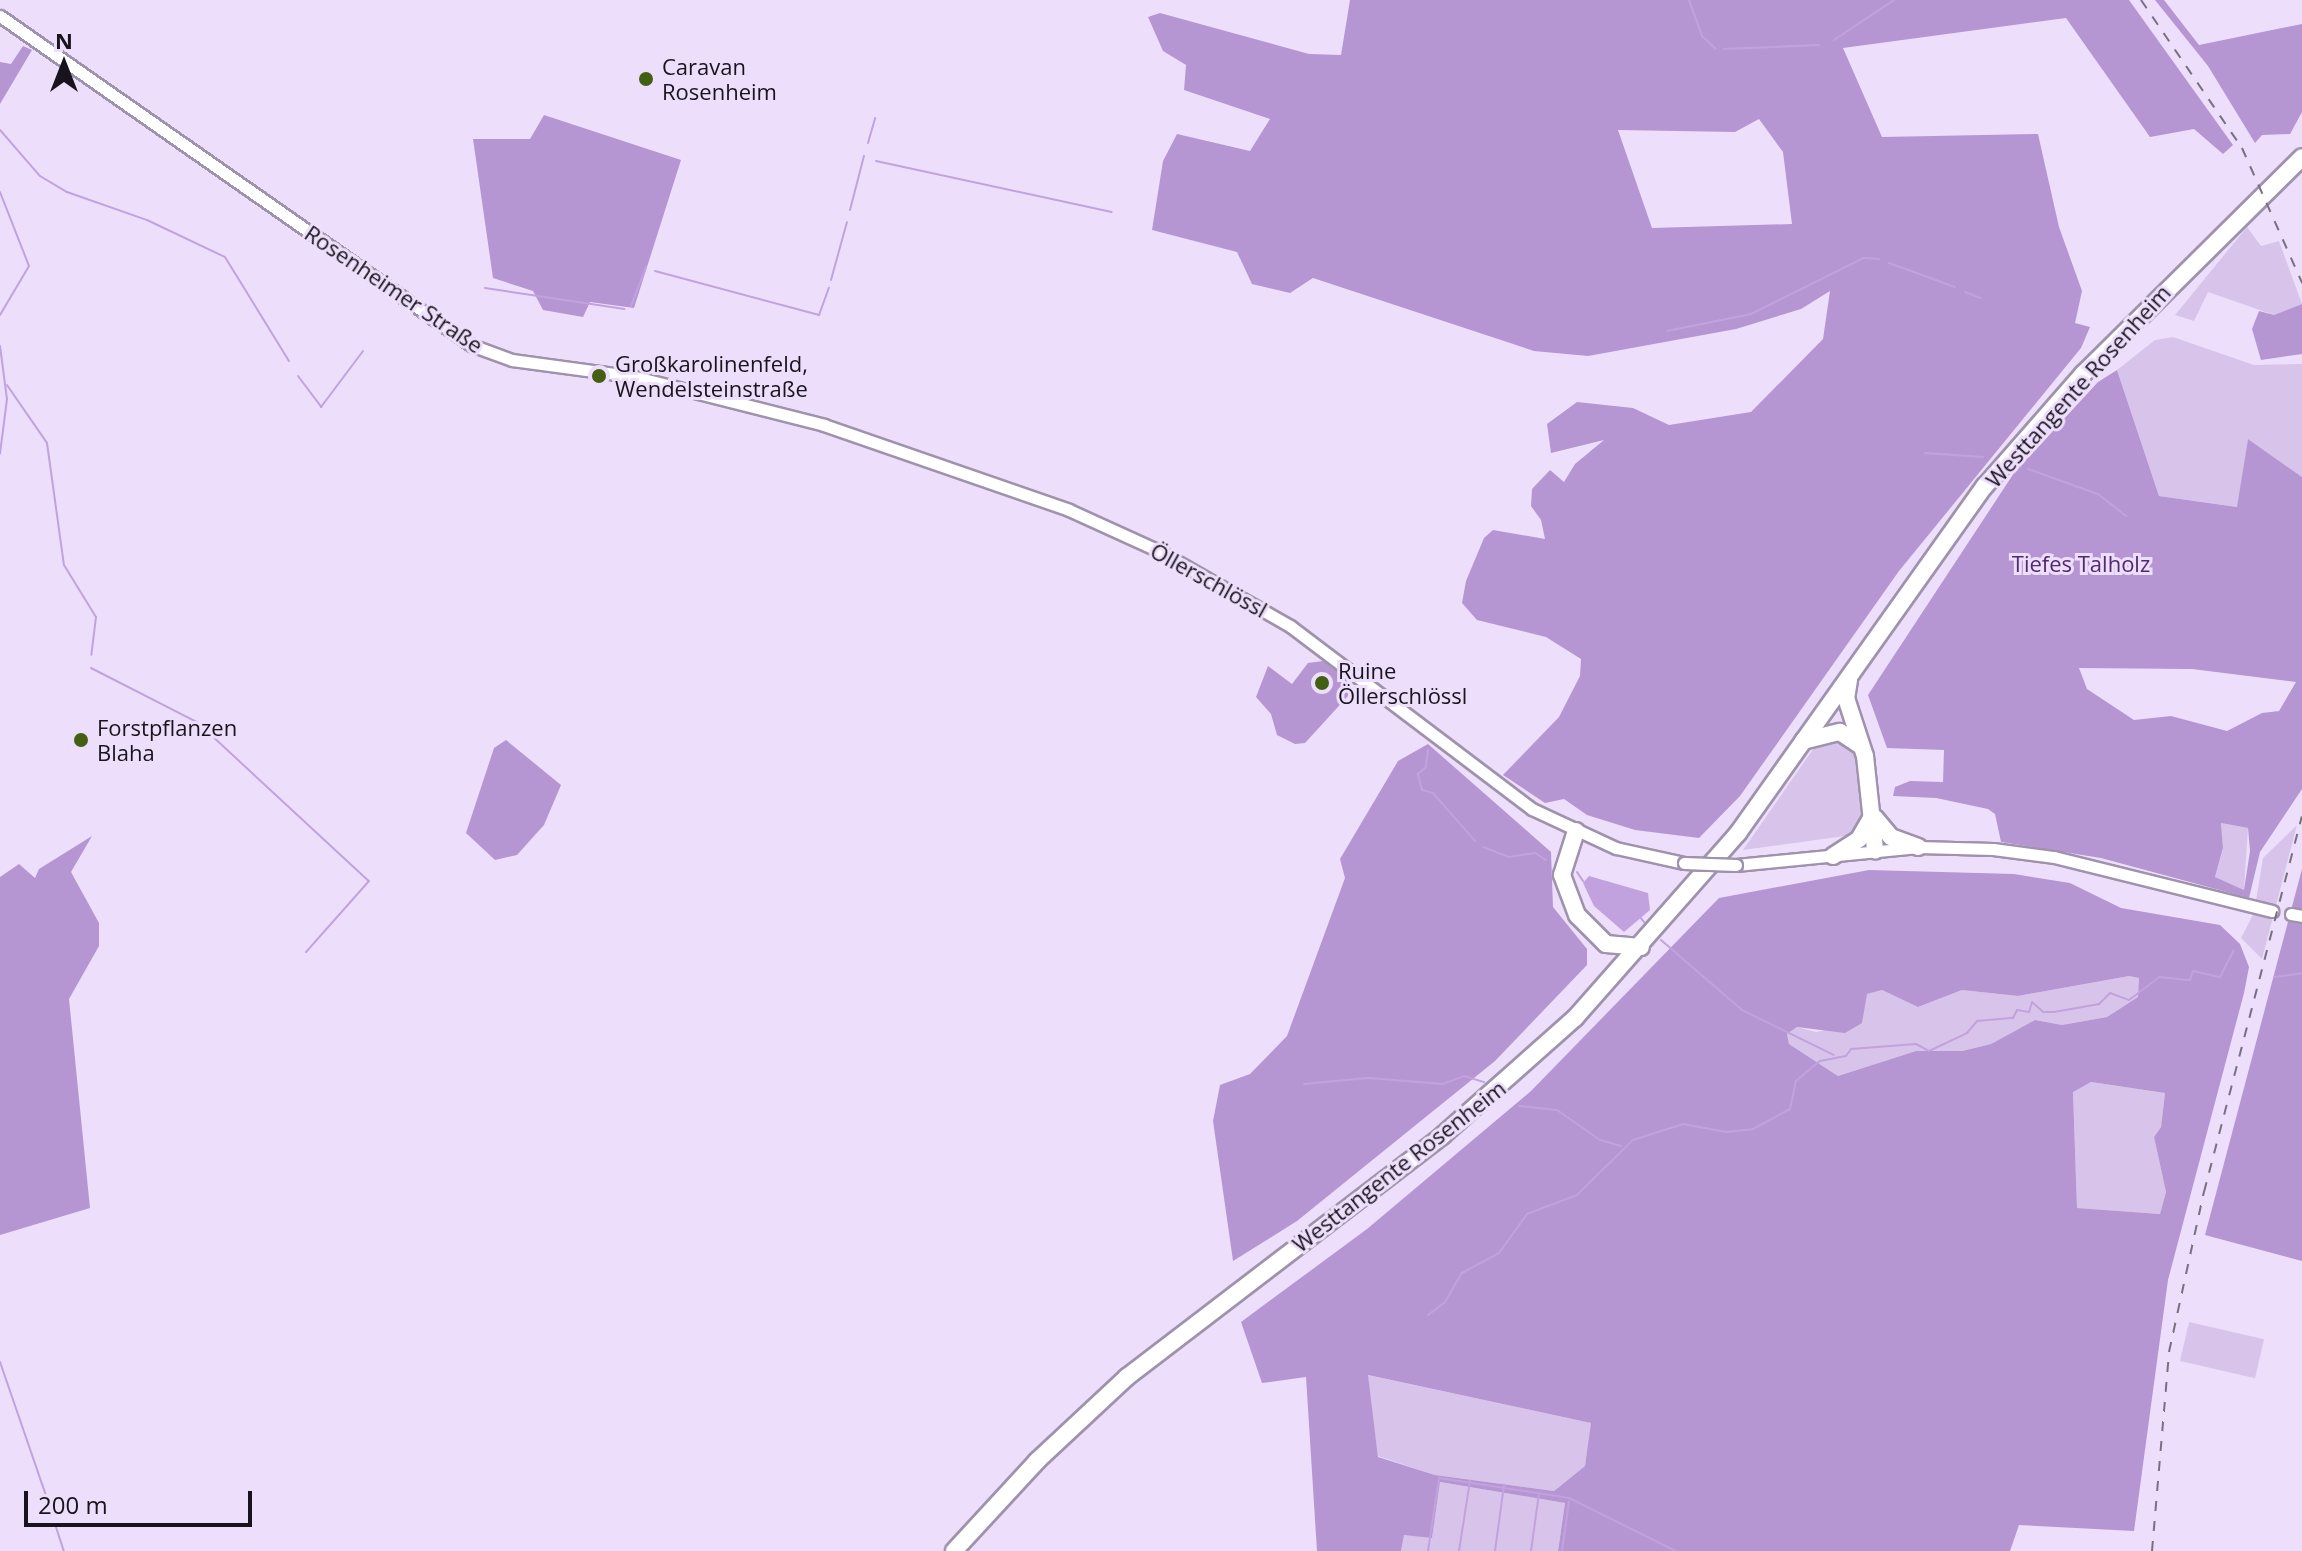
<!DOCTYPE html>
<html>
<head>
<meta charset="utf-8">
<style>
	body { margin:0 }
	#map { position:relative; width:2302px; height:1551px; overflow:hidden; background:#eddffb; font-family:"Open Sans",sans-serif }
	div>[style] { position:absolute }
	.green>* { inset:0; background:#d8c4ea; transform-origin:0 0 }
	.forest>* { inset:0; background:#b696d2 }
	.water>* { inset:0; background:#c2a2de }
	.stream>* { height:2px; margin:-1px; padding:0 1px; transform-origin:1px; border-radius:1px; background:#c2a2de }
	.roads { filter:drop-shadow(2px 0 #9f92ac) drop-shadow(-2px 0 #9f92ac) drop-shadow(0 2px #9f92ac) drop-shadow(0 -2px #9f92ac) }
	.minor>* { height:11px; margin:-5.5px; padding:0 5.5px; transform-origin:5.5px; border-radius:5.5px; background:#fff }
	.highway>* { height:16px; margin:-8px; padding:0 8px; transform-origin:8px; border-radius:8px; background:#fff }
	.rail>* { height:2px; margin-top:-1px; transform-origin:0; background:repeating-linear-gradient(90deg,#786f81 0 10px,transparent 0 20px) }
	.bridges { filter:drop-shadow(2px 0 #9f92ac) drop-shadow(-2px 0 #9f92ac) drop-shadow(0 2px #9f92ac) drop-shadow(0 -2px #9f92ac) }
	.minor-bridge>* { height:11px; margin:-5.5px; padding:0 5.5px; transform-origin:5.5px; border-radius:5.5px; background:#fff }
	.dots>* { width:22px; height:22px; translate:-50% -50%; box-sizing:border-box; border:4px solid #eddffb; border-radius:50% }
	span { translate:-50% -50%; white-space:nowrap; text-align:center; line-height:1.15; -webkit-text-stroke:6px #eddffb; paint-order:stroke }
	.poi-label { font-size:22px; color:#18131d }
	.left { translate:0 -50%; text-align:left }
	.street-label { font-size:22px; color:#18131d }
	.park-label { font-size:22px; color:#52286f }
	.north { position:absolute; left:24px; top:24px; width:80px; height:80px; -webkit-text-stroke:6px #eddffb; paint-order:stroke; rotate:0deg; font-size:22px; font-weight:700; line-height:32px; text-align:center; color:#18131d }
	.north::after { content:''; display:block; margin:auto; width:28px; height:36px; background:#18131d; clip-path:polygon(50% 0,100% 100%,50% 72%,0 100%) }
	.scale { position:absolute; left:24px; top:1491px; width:228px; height:36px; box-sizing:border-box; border:4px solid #18131d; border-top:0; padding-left:10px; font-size:24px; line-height:28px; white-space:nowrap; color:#18131d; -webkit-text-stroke:6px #eddffb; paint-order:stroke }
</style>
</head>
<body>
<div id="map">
	<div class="green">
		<div style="clip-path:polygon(2247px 227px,2261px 246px,2279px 241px,2302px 304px,2274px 315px,2208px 292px,2194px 321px,2175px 315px)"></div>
		<div style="clip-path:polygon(2173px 337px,2254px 365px,2302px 364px,2302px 477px,2248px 439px,2238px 507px,2159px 496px,2117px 370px,2155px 340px)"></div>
		<div style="clip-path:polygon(1830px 737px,1852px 745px,1858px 769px,1863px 820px,1852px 835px,1743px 850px,1818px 742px)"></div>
		<div style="clip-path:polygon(2221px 823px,2248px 828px,2244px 890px,2215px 877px,2223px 849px)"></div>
		<div style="clip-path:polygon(2297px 825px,2262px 959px,2241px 938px,2254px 913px,2263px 858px)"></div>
		<div style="clip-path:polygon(2129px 976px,2139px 978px,2138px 997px,2107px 1017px,2062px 1025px,2035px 1020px,1991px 1044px,1962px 1051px,1916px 1051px,1838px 1076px,1789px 1044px,1787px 1034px,1797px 1027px,1816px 1032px,1862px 1023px,1866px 994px,1882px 990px,1918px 1007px,1962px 990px,2018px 996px)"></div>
		<div style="clip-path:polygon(2091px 1082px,2165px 1093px,2161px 1127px,2154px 1137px,2166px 1192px,2160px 1214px,2077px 1208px,2073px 1091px)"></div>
		<div style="left:2189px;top:1322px;width:77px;height:40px;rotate:13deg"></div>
		<div style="clip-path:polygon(1367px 1375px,1592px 1423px,1585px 1466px,1554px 1491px,1435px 1475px,1378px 1456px)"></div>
		<div style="clip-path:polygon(1440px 1482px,1565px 1503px,1558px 1551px,1401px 1551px,1404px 1535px,1432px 1537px)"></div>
	</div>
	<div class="forest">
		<div style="clip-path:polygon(evenodd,1350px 0,2129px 0,2233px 145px,2223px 154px,2194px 129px,2150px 137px,2066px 18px,1843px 48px,1882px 137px,2038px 134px,2059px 227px,2082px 291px,2075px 323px,2090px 327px,2081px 348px,1899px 571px,1740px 796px,1699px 838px,1635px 830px,1587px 815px,1564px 799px,1545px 803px,1503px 775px,1559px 717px,1580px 676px,1581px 659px,1546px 637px,1477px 620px,1462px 603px,1466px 581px,1484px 538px,1493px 530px,1545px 539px,1541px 520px,1531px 506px,1532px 489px,1550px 470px,1564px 482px,1575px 464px,1604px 440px,1551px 453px,1547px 424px,1577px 402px,1633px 408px,1669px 425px,1751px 412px,1823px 339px,1830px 291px,1801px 309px,1736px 329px,1588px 356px,1534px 351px,1313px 278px,1290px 293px,1252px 284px,1237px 252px,1152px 230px,1163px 161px,1177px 134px,1250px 151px,1270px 119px,1184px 90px,1186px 65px,1163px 51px,1148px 17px,1160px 13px,1309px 54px,1341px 55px,1350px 0,1759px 119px,1783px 152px,1792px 224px,1652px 228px,1618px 130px,1735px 132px,1759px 119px)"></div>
		<div style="clip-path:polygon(2155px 0,2164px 0,2199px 45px,2302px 24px,2302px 112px,2290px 134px,2262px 135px,2255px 143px,2208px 66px)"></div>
		<div style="clip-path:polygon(23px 46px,32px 50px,0 104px,0 62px,11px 64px)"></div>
		<div style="clip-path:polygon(544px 115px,681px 160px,634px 308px,590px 302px,583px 317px,543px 310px,533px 291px,493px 278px,473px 139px,530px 139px)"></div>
		<div style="clip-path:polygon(2302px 304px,2302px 354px,2261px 360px,2252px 329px,2259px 311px,2274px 315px)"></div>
		<div style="clip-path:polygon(evenodd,2117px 370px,2159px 496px,2237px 507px,2248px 439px,2302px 477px,2302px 789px,2260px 852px,2249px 898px,2101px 858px,2001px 842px,1995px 814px,1988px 809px,1936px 798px,1893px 796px,1895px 787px,1910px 781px,1943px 782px,1944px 750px,1887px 748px,1868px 695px,2014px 473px,2098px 382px,2117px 370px,2079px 668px,2192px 669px,2296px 682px,2279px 711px,2262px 713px,2227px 731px,2171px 716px,2134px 720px,2087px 689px,2079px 668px,2117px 370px,2221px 823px,2248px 828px,2250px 851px,2244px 890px,2215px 877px,2223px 848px,2221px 823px)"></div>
		<div style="clip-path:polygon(1323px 661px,1347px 679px,1348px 696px,1305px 743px,1295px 744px,1277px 735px,1271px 714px,1256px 697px,1268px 666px,1292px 684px,1308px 663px)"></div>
		<div style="clip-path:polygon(506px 740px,561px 785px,544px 825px,517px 855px,495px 860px,466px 833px,494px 748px)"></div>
		<div style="clip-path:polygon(1428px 744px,1551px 852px,1553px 907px,1587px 949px,1587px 965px,1495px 1061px,1297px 1221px,1233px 1261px,1213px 1121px,1220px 1085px,1250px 1074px,1287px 1036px,1345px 878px,1340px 859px,1398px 761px)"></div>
		<div style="clip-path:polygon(92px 836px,71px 872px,99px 923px,99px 946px,69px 999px,90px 1208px,0 1235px,0 877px,19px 864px,35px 878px,39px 869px)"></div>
		<div style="clip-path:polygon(2302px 869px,2302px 1261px,2205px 1235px)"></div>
		<div style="clip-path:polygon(evenodd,1869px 870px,2014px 874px,2070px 883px,2121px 908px,2220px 925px,2240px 944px,2249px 967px,2244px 993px,2168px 1280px,2134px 1531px,2019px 1525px,2010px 1551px,1558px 1551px,1565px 1503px,1440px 1482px,1432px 1538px,1404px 1535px,1401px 1551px,1317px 1551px,1306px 1377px,1262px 1383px,1241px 1322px,1367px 1229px,1531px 1091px,1719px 898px,1869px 870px,2129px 976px,2139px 978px,2138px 997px,2107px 1017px,2062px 1025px,2035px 1020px,1991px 1044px,1962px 1051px,1916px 1051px,1838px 1076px,1789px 1044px,1787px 1034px,1797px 1027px,1845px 1033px,1862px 1023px,1867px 994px,1882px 990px,1918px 1007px,1962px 990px,2018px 996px,2129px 976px,1869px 870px,2091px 1082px,2165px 1093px,2161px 1127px,2154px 1137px,2166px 1192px,2160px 1214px,2077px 1208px,2073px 1092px,2091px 1082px,1869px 870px,1368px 1375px,1591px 1423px,1585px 1466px,1554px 1491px,1435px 1475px,1378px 1457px,1368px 1375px)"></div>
	</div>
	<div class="water">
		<div style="clip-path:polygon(1589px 876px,1648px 893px,1650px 910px,1624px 932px,1594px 906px,1583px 883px)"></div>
	</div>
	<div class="stream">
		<div style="left:1689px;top:0;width:38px;rotate:70deg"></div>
		<div style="left:1702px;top:36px;width:19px;rotate:43deg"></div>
		<div style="left:1834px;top:40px;width:72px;rotate:-33.7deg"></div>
		<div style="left:1724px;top:49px;width:95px;rotate:-2.4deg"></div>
		<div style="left:0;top:130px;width:61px;rotate:49deg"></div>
		<div style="left:40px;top:176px;width:31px;rotate:31deg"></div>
		<div style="left:67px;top:192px;width:85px;rotate:19.3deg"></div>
		<div style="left:147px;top:220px;width:86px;rotate:25.4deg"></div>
		<div style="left:225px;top:257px;width:122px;rotate:58.4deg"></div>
		<div style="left:868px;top:143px;width:26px;rotate:-74deg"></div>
		<div style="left:876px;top:161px;width:241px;rotate:12.2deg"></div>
		<div style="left:0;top:192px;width:79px;rotate:68.6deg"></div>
		<div style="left:29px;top:266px;width:57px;rotate:120.6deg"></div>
		<div style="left:850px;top:210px;width:56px;rotate:-75.5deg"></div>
		<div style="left:1889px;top:263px;width:70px;rotate:20deg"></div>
		<div style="left:655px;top:271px;width:170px;rotate:15deg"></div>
		<div style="left:819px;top:315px;width:29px;rotate:-70deg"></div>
		<div style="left:831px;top:280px;width:60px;rotate:-74.6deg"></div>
		<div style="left:485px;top:288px;width:141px;rotate:8.6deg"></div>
		<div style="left:1965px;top:292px;width:17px;rotate:21deg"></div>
		<div style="left:631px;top:306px;width:42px;rotate:-69deg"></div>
		<div style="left:1667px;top:331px;width:86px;rotate:-11.4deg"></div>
		<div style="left:1751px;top:314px;width:126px;rotate:-26.4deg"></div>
		<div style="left:1864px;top:258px;width:15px;rotate:4deg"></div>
		<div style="left:0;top:346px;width:53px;rotate:82.5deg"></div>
		<div style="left:7px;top:399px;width:55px;rotate:97.3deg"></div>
		<div style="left:298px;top:376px;width:39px;rotate:53deg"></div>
		<div style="left:321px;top:407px;width:70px;rotate:-53.1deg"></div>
		<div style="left:7px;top:385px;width:70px;rotate:55.4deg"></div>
		<div style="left:47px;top:443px;width:123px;rotate:82.1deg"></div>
		<div style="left:64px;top:565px;width:61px;rotate:58.4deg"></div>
		<div style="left:96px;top:617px;width:38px;rotate:97deg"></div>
		<div style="left:1925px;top:453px;width:58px;rotate:3.9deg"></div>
		<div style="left:2015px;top:465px;width:6px;rotate:18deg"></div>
		<div style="left:2028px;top:469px;width:74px;rotate:19.7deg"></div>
		<div style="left:2098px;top:494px;width:36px;rotate:38deg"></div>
		<div style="left:91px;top:668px;width:119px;rotate:27deg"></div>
		<div style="left:197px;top:722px;width:234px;rotate:42.8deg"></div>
		<div style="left:369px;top:881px;width:95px;rotate:131.6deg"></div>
		<div style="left:1428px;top:750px;width:17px;rotate:97deg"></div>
		<div style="left:1426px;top:767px;width:11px;rotate:139deg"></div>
		<div style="left:1418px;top:774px;width:16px;rotate:76deg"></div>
		<div style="left:1422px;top:790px;width:11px;rotate:15deg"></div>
		<div style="left:1433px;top:793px;width:64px;rotate:48.8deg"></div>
		<div style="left:1483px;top:847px;width:28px;rotate:21deg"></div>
		<div style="left:1509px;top:857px;width:26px;rotate:-9deg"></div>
		<div style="left:1535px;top:853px;width:13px;rotate:32deg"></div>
		<div style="left:1577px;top:872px;width:11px;rotate:56deg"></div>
		<div style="left:1639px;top:916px;width:8px;rotate:50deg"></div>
		<div style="left:1661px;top:940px;width:107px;rotate:40.8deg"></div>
		<div style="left:1742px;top:1010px;width:102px;rotate:26.1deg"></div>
		<div style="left:2275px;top:977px;width:27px;rotate:-8deg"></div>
		<div style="left:1304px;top:1084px;width:64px;rotate:-5.4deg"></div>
		<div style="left:1368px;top:1078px;width:75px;rotate:4.6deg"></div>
		<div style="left:1443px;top:1084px;width:22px;rotate:-21deg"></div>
		<div style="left:1464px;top:1076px;width:21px;rotate:17deg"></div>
		<div style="left:1519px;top:1106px;width:38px;rotate:6deg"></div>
		<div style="left:1557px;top:1110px;width:52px;rotate:34.9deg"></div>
		<div style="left:1600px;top:1140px;width:22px;rotate:16deg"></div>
		<div style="left:1428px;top:1315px;width:21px;rotate:-37deg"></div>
		<div style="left:1445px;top:1302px;width:34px;rotate:-60deg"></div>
		<div style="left:1462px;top:1273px;width:42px;rotate:-28.4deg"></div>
		<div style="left:1499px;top:1253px;width:48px;rotate:-54.3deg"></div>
		<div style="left:1527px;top:1214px;width:53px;rotate:-20.8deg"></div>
		<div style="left:1577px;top:1195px;width:78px;rotate:-44.5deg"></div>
		<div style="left:1633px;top:1140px;width:52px;rotate:-17.7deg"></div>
		<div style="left:1683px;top:1124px;width:44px;rotate:10.5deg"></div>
		<div style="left:1726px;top:1132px;width:27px;rotate:-6deg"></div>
		<div style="left:1753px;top:1129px;width:42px;rotate:-28.4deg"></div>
		<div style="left:1790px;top:1109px;width:29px;rotate:-78deg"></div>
		<div style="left:1796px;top:1081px;width:31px;rotate:-40deg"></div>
		<div style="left:1820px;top:1061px;width:26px;rotate:-11deg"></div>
		<div style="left:1846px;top:1056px;width:9px;rotate:-54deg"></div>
		<div style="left:1851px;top:1049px;width:65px;rotate:-4.4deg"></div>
		<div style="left:1916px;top:1044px;width:15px;rotate:28deg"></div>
		<div style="left:1929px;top:1051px;width:42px;rotate:-25.3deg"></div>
		<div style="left:1967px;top:1033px;width:16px;rotate:-50deg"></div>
		<div style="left:1977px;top:1021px;width:36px;rotate:-5deg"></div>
		<div style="left:2013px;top:1018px;width:9px;rotate:-63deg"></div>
		<div style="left:2017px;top:1010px;width:12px;rotate:9deg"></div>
		<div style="left:2029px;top:1012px;width:10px;rotate:-73deg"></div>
		<div style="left:2032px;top:1002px;width:15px;rotate:42deg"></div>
		<div style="left:2043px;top:1012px;width:11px"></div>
		<div style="left:2054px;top:1012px;width:46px;rotate:-10.1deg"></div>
		<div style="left:2099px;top:1004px;width:16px;rotate:-45deg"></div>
		<div style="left:2110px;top:993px;width:20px;rotate:20deg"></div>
		<div style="left:2129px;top:1000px;width:39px;rotate:-37deg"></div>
		<div style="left:2160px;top:977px;width:30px;rotate:6deg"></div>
		<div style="left:2190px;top:980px;width:9px;rotate:-72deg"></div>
		<div style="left:2193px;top:971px;width:28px;rotate:13deg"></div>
		<div style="left:2220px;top:977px;width:30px;rotate:-63deg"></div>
		<div style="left:0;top:1362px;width:157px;rotate:71deg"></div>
		<div style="left:55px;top:1524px;width:28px;rotate:72deg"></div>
		<div style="left:1428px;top:1551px;width:74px;rotate:-81.4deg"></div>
		<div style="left:1439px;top:1478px;width:132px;rotate:8.7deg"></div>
		<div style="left:1569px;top:1498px;width:119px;rotate:26.4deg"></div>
		<div style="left:1459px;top:1551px;width:71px;rotate:-81.1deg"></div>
		<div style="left:1495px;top:1551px;width:67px;rotate:-82.2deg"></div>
		<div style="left:1531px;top:1551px;width:59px;rotate:-82.1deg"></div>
		<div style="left:1562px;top:1551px;width:50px;rotate:-82deg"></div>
	</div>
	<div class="roads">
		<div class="minor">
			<div style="left:0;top:16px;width:575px;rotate:34.93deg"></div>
			<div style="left:471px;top:345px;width:44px;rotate:20.1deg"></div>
			<div style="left:512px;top:360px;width:120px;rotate:7.7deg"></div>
			<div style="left:631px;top:376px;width:199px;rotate:14.2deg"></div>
			<div style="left:824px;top:425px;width:259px;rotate:19.1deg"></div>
			<div style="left:1069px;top:510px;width:99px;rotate:24.5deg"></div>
			<div style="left:1159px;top:551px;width:151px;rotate:29.8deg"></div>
			<div style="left:1290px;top:626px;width:303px;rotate:37.1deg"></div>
			<div style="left:1532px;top:809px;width:93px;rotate:24.9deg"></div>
			<div style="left:1616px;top:848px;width:70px;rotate:12.4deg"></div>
			<div style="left:1736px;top:865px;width:183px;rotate:-5.6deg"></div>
			<div style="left:1918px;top:847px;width:75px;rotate:1.5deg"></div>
			<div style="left:1993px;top:849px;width:62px;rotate:7.5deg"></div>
			<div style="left:2054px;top:857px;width:225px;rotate:13.9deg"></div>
			<div style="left:2291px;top:914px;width:11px;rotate:10deg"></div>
		</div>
		<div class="highway">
			<div style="left:1849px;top:680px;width:18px;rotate:99deg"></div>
			<div style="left:1846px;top:698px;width:61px;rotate:71.9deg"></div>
			<div style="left:1865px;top:756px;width:95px;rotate:83.9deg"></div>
			<div style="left:1803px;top:741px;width:38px;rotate:-14deg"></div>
			<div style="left:1840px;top:732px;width:25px;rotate:34deg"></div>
			<div style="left:1875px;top:818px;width:25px;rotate:50deg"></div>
			<div style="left:1891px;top:837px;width:29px;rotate:20deg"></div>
			<div style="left:1576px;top:831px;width:46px;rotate:107.7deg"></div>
			<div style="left:1562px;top:875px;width:43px;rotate:69.4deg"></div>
			<div style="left:1577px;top:915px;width:41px;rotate:45deg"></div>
			<div style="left:1606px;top:944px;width:35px;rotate:5deg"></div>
			<div style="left:1833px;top:856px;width:31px;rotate:-33deg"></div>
			<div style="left:1859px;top:839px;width:24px;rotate:-60deg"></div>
			<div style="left:954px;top:1551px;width:122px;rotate:-47.3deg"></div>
			<div style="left:1037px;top:1461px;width:123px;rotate:-43deg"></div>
			<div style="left:1127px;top:1377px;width:397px;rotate:-37.4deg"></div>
			<div style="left:1442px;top:1136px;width:178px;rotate:-41.6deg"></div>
			<div style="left:1575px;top:1018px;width:247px;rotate:-48.6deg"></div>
			<div style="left:1738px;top:833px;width:426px;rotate:-54.6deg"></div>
			<div style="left:1985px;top:486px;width:149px;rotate:-48.8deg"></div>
			<div style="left:2083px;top:374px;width:308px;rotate:-44.7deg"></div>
		</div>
	</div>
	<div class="rail">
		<div style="left:2141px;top:0;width:179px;rotate:55.7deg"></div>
		<div style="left:2242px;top:148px;width:148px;rotate:66deg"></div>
		<div style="left:2152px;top:1551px;width:200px;rotate:-85.1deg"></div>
		<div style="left:2169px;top:1352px;width:164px;rotate:-77.7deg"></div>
		<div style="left:2204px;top:1192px;width:388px;rotate:-75.4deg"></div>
	</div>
	<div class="bridges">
		<div class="minor-bridge">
			<div style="left:1684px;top:863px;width:52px;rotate:2.2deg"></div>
		</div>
	</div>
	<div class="dots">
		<div style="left:646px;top:79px;background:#436012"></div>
		<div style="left:599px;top:376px;background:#436012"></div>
		<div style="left:1322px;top:683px;background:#436012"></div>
		<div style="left:81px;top:740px;background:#436012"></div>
	</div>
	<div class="poi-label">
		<span class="left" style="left:662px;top:79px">Caravan<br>Rosenheim</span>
		<span class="left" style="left:615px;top:376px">Großkarolinenfeld,<br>Wendelsteinstraße</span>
		<span class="left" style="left:1338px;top:683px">Ruine<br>Öllerschlössl</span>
		<span class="left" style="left:97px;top:740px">Forstpflanzen<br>Blaha</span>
	</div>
	<div class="street-label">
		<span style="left:394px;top:289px;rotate:34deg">Rosenheimer Straße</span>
		<span style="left:2078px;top:386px;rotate:-48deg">Westtangente Rosenheim</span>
		<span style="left:1209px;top:580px;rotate:29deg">Öllerschlössl</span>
		<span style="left:1399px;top:1166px;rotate:-38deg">Westtangente Rosenheim</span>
	</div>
	<div class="park-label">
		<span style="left:2081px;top:564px">Tiefes Talholz</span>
	</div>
	<div class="north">N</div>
	<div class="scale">200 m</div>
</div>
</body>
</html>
